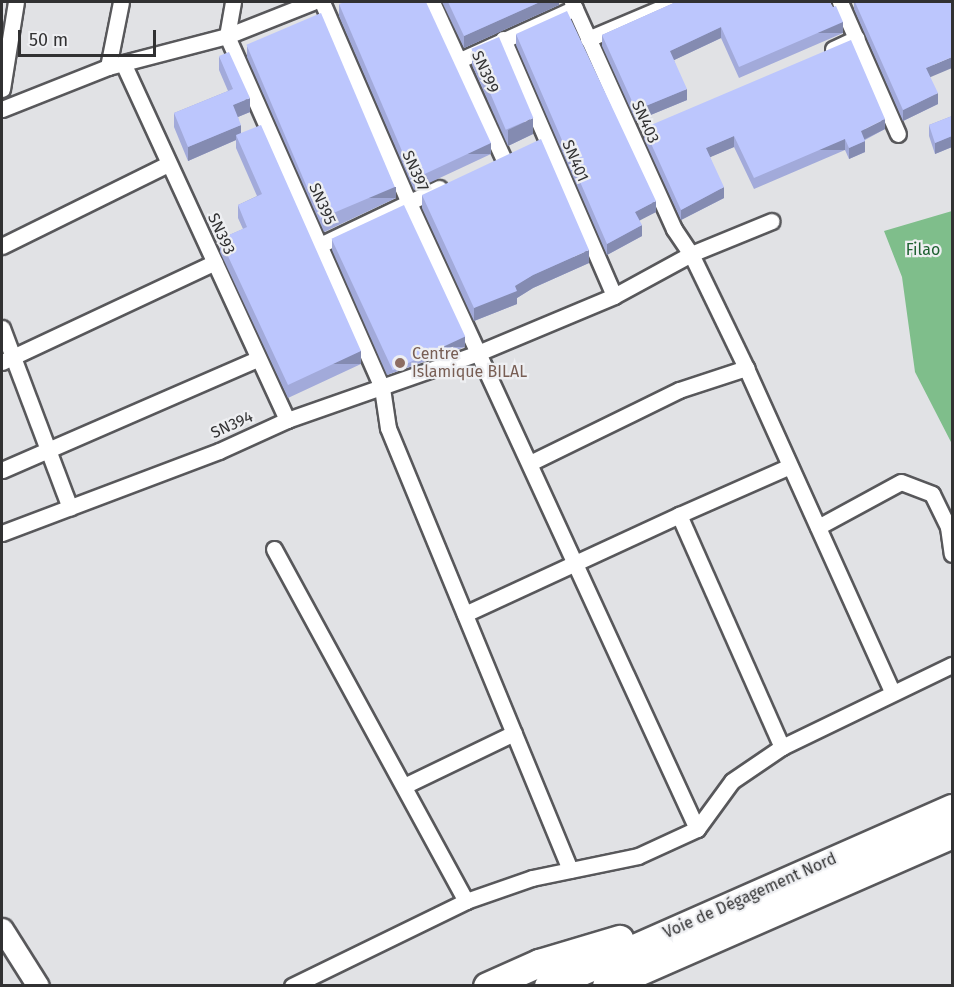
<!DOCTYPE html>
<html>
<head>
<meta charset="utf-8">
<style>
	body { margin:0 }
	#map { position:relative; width:954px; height:987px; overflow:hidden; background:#e1e2e5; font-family:"Fira Sans",sans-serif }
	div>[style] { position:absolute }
	.forest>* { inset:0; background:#7fbe8b }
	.roads { filter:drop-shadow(2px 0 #58585b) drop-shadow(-2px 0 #58585b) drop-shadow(0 2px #58585b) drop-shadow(0 -2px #58585b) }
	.street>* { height:15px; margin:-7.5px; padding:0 7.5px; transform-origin:7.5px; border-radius:7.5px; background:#fff }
	.secondary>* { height:21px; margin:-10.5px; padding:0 10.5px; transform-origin:10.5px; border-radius:10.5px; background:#fff }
	.highway>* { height:27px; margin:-13.5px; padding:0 13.5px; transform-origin:13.5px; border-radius:13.5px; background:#fff }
	.wall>* { inset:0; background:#a2aada }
	.shaded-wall>* { inset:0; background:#848bb1; transform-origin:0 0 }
	.building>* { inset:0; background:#bcc6fd; transform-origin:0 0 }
	.dots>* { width:16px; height:16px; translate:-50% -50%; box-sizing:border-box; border:3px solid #eeeff2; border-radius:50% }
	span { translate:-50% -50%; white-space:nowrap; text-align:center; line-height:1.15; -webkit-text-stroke:4.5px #eeeff2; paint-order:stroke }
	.street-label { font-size:16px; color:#313132 }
	.park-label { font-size:16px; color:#1e6131 }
	.education-label { font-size:16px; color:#785e54 }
	.left { translate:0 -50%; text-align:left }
	.frame { position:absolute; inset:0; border:3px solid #313132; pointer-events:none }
	.scale { position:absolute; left:18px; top:30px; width:138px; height:27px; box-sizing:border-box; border:3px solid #313132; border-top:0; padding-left:8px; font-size:18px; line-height:21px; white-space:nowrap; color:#313132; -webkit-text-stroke:4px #eeeff2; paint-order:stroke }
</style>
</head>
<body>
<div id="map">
	<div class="forest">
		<div style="clip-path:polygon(952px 211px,952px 444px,915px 372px,902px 277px,884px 231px)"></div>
	</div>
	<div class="roads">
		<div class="street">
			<div style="left:233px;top:2px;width:35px;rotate:100deg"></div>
			<div style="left:227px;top:36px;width:385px;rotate:66.2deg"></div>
			<div style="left:382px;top:388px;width:40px;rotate:81.5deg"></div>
			<div style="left:388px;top:428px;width:478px;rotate:67.6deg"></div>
			<div style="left:322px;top:2px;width:219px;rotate:66.6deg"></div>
			<div style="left:409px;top:203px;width:689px;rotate:65.29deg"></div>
			<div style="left:432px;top:2px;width:171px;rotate:65.5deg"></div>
			<div style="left:572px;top:2px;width:249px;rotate:65.8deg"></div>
			<div style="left:674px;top:229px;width:30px;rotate:56deg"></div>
			<div style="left:691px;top:254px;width:127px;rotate:64.2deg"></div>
			<div style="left:746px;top:368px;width:354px;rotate:65.7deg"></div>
			<div style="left:840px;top:2px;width:144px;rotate:66.3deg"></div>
			<div style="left:503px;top:39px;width:280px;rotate:66.6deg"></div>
			<div style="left:588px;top:39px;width:95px;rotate:-23deg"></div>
			<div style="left:833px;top:49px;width:26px;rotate:-25deg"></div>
			<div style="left:460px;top:60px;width:126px;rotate:-24.3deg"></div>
			<div style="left:123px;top:63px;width:393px;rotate:65.3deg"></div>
			<div style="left:108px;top:67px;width:66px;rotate:-78.7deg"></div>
			<div style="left:2px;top:89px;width:88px;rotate:-80.9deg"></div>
			<div style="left:2px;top:109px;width:114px;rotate:-21.6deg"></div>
			<div style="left:108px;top:67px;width:123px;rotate:-14.6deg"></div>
			<div style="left:227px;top:36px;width:92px;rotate:-21.6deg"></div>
			<div style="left:320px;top:245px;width:132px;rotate:-25.6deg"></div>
			<div style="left:2px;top:246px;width:185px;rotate:-26.3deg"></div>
			<div style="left:2px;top:328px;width:192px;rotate:69.3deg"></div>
			<div style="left:2px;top:362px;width:235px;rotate:-25.1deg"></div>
			<div style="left:530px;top:463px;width:166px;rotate:-26.1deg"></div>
			<div style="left:679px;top:390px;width:71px;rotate:-18.2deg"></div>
			<div style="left:2px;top:470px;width:278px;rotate:-23.5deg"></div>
			<div style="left:679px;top:515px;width:121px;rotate:-23.8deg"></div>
			<div style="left:818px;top:527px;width:94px;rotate:-28.5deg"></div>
			<div style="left:901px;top:482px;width:33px;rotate:21deg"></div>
			<div style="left:932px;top:494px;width:37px;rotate:64deg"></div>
			<div style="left:948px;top:527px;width:27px;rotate:82deg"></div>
			<div style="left:2px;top:533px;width:232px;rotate:-20.7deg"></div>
			<div style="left:219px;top:451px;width:75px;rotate:-24.5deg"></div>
			<div style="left:287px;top:420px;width:202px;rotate:-19.3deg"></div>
			<div style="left:478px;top:353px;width:147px;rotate:-22.7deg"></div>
			<div style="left:614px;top:296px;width:88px;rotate:-28.6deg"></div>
			<div style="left:691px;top:254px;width:87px;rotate:-22.2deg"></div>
			<div style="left:274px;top:549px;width:401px;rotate:61.4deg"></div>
			<div style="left:465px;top:614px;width:236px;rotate:-24.8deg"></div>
			<div style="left:679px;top:515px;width:254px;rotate:66.1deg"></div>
			<div style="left:404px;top:786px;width:122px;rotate:-25.7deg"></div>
			<div style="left:292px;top:986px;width:194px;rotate:-26deg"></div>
			<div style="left:466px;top:901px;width:70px;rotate:-19.2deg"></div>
			<div style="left:532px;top:878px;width:108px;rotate:-11.7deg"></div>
			<div style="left:638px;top:856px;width:65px;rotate:-24.6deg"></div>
			<div style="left:697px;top:829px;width:59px;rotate:-53.9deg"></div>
			<div style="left:732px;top:781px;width:60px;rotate:-34.2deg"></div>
			<div style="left:782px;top:747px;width:189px;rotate:-25.8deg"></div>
		</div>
		<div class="secondary">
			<div style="left:2px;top:929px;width:67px;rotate:57.7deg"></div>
		</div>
		<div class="highway">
			<div style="left:487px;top:986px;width:57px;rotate:-23.9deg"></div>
			<div style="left:539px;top:963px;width:84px;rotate:-16.7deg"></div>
			<div style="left:548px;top:986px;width:441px;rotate:-23.8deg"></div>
			<div style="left:606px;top:986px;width:378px;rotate:-23.7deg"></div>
		</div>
	</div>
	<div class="wall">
		<div style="clip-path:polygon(442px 2px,559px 2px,559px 5px,464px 48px)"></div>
		<div style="clip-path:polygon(676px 2px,843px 33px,739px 78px,721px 38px,674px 60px,687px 100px,636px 121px,602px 46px,602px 35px)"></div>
		<div style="clip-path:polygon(854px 2px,952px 2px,930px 77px,938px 104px,903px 121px,854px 9px)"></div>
		<div style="clip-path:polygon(339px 4px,491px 154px,414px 190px,339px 16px)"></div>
		<div style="clip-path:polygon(516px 34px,656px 212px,639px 220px,642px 236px,607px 255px,516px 45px)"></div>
		<div style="clip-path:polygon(247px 46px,396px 198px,324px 232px,247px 57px)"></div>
		<div style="clip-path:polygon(472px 49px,533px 134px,508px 146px,472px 65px)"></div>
		<div style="clip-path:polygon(219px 56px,250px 112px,238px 117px,241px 133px,361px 364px,288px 398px,220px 252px,220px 239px,243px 229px,238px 218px,238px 205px,257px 196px,236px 148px,236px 140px,188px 161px,174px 127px,174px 113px,228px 91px,219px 70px)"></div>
		<div style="clip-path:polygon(952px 116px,952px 147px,935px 154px,929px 136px,929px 125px)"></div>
		<div style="clip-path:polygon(644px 128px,885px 129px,865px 140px,865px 152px,849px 159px,845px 150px,754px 189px,734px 147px,710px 157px,724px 198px,681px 220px,644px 139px)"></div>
		<div style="clip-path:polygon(422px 195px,589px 263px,533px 288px,517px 298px,517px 304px,474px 321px,422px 208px)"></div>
		<div style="clip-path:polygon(332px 239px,465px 347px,387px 375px,332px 250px)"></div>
	</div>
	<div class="shaded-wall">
		<div style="clip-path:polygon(540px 2px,559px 2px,559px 5px,464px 48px,464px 36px)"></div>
		<div style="left:843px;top:22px;width:11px;height:113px;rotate:90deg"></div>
		<div style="clip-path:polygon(721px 27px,721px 38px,670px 62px,670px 51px)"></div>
		<div style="clip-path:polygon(952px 57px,952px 68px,926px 79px,926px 68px)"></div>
		<div style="clip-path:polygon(687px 89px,687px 100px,636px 121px,636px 110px)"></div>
		<div style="clip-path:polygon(938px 93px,938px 104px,903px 121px,903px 110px)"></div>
		<div style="clip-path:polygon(250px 98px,250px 112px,233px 119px,233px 105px)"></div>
		<div style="clip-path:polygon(533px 118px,533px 134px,508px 146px,508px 130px)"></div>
		<div style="clip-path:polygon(885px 119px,885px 129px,861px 141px,861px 131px)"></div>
		<div style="clip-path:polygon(241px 125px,241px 138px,236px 135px,236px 140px,188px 161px,188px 147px)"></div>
		<div style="clip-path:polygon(734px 136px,734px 147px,706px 159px,706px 148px)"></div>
		<div style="clip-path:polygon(952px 136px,952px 147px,935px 154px,935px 143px)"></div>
		<div style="left:845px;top:139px;width:11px;height:99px;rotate:90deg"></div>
		<div style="clip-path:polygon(865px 141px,865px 152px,849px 159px,849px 148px)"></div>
		<div style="left:491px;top:143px;width:11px;height:85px;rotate:90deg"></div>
		<div style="left:396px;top:187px;width:11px;height:80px;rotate:90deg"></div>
		<div style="clip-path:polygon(724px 187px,724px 198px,681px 220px,681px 210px)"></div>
		<div style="clip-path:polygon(656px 201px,656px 212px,635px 223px,635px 212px)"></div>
		<div style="clip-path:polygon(642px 225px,642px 236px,607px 255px,607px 244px)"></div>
		<div style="clip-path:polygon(589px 250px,589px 263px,533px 288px,517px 298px,517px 304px,474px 321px,474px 308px,533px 275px)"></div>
		<div style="left:465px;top:336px;width:11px;height:83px;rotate:90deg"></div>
		<div style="left:361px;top:351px;width:13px;height:81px;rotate:90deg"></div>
	</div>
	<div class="building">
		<div style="clip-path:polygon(345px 2px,426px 2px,491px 143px,414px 179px,339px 4px)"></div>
		<div style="clip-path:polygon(448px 2px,540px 2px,464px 36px)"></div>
		<div style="clip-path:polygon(676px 2px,830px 2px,833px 7px,836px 6px,843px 22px,739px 67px,721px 27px,670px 51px,687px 89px,636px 110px,602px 35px)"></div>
		<div style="clip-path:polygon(855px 2px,952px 2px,952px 57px,926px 68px,938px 93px,903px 110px)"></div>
		<div style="clip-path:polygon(567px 11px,656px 201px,635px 212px,642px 225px,607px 244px,516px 34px)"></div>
		<div style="left:321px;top:13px;width:189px;height:81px;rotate:67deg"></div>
		<div style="left:499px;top:37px;width:88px;height:30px;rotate:67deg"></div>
		<div style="clip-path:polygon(851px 40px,885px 119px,861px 131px,865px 141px,849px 148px,845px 139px,754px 178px,734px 136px,706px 148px,724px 187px,681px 210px,644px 128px)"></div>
		<div style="clip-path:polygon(229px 52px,250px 98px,233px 105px,241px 125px,188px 147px,174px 113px,233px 89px,219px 56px)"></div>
		<div style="clip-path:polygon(952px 116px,952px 136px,935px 143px,929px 125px)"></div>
		<div style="clip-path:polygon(261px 125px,361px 351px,288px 385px,220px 239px,247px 227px,238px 205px,262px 194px,236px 135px)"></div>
		<div style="clip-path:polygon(541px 139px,589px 250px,533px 275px,515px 286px,517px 291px,474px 308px,422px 195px)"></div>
		<div style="left:404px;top:205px;width:145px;height:80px;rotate:65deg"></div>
	</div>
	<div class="dots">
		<div style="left:400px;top:363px;background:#8d6e63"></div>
	</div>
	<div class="street-label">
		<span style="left:485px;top:72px;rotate:66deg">SN399</span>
		<span style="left:645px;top:122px;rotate:66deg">SN403</span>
		<span style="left:575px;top:161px;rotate:67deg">SN401</span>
		<span style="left:415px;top:171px;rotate:66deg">SN397</span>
		<span style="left:322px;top:204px;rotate:66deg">SN395</span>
		<span style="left:221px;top:234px;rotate:65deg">SN393</span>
		<span style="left:232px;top:425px;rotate:-24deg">SN394</span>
		<span style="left:750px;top:896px;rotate:-24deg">Voie de Dégagement Nord</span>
	</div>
	<div class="park-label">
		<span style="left:923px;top:250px">Filao</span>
	</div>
	<div class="education-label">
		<span class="left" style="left:412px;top:363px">Centre<br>Islamique BILAL</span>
	</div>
	<div class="frame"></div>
	<div class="scale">50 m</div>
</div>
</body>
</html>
